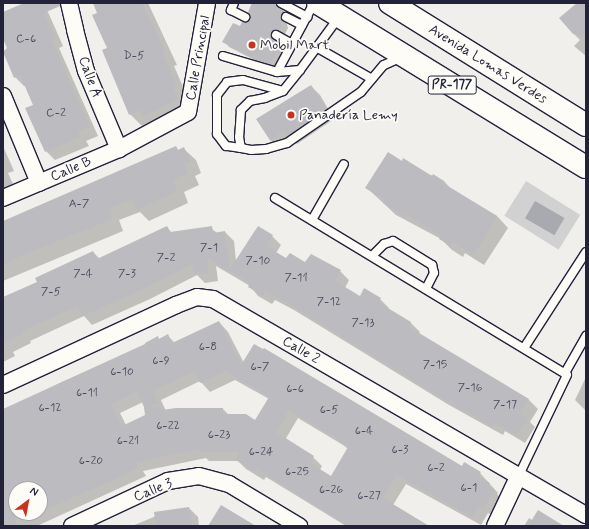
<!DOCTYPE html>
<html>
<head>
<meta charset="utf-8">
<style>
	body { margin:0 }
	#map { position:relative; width:589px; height:529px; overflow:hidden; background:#f0efec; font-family:Mynerve,sans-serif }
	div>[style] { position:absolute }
	.green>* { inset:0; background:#d2d1d1; transform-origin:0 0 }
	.water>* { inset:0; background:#a9a9b0; transform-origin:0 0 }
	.shadow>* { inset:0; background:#0003 }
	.building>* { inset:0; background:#bcbcc0 }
	.roads { filter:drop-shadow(1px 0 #22223b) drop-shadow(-1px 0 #22223b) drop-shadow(0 1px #22223b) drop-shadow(0 -1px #22223b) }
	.service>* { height:8px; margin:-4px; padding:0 4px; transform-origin:4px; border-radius:4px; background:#fdfcf7 }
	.minor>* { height:16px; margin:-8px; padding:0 8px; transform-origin:8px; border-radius:8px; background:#fdfcf7 }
	.trunk>* { height:22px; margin:-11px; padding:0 11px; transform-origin:11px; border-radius:11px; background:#fdfcf7 }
	.dots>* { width:11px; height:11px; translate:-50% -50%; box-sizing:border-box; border:2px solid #fdfcf7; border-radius:50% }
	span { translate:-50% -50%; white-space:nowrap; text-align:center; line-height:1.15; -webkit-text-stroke:3.5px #fdfcf7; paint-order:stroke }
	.number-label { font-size:12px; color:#48485c }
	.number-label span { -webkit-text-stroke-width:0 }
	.shield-label span { padding:1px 3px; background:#fdfcf7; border:1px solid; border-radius:3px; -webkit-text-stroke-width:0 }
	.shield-label { font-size:13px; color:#22223b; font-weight:700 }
	.poi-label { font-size:14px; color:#22223b }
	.left { translate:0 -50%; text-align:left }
	.street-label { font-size:14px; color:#22223b }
	.frame { position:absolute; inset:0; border:4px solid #22223b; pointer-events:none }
	.north { position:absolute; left:8px; top:481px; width:40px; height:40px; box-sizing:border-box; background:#fdfcf7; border:1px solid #a5a5ac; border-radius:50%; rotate:32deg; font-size:11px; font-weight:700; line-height:16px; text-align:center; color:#22223b }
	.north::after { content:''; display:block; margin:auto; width:14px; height:18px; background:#c8321e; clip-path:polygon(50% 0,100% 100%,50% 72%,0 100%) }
</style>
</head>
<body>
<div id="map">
	<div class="green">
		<div style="left:526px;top:181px;width:64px;height:41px;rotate:32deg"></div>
	</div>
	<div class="water">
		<div style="left:535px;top:201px;width:34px;height:20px;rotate:30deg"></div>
	</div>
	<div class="shadow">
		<div style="clip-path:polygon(27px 3px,39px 3px,48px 12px,63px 46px,59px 48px,98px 136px,86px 141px,89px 146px,55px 160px,46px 151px,40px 109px,26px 86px,24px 86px,15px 77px,4px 51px,9px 49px,3px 36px,3px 14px)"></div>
		<div style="clip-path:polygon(94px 3px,148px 3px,177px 65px,174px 66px,187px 96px,190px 110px,155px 127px,150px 122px,142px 126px,130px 114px)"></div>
		<div style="clip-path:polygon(254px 3px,272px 3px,290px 18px,286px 21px,288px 28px,284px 36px,276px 39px,278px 48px,284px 54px,276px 69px,266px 66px,229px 47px,224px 41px,251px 20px)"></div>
		<div style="clip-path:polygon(579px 3px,586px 3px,586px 56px,574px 46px,580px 40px,573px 33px)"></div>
		<div style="clip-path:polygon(311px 86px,320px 95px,334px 119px,297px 144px,293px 140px,279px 149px,270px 140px,257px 120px)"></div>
		<div style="clip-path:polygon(3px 146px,14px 171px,8px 173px,13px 184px,3px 188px)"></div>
		<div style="clip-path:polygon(176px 148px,179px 151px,184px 149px,196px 160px,201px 173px,195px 176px,199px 185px,184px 192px,188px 203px,149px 221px,140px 212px,119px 220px,123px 231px,3px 281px,3px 222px)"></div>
		<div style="clip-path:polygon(402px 162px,444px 181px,451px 189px,497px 216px,508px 228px,484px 265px,465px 253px,463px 257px,452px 250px,441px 239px,396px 215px,367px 188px)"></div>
		<div style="clip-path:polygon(167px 227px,172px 233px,211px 228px,217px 233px,225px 232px,234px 241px,236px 261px,272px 236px,281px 245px,276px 253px,287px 260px,340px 271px,349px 280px,345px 288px,360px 297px,380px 299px,389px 308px,388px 309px,411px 323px,420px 332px,419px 334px,529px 400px,538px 409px,530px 422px,535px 427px,525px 443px,505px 431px,503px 435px,449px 405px,294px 310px,275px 300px,272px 304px,258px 296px,250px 286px,216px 266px,218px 281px,205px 283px,197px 275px,150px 299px,92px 325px,84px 316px,30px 341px,31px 343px,13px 352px,15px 356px,3px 362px,3px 298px,38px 282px,93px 252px,100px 259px)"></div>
		<div style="clip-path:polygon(evenodd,219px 322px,228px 332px,244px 363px,462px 467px,480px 473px,498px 493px,497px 494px,502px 500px,493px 516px,488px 513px,481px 525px,406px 484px,393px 505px,429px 526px,346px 526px,266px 477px,264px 480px,246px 469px,238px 461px,209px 461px,206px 458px,143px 471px,146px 476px,37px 526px,3px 526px,3px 411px,62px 382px,147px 345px,158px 338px,159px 339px,168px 336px,175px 343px,219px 322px,235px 380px,269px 399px,256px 421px,229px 415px,223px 409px,166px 411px,161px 400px,200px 381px,210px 392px,235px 380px,219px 322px,143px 402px,146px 416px,126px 425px,120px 413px,143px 402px,219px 322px,298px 418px,343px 445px,348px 449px,332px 477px,320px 470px,322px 466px,313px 457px,285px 440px,298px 418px,219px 322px,16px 489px,40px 489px,40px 513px,16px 513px,16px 489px)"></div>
		<div style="clip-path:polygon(586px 377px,586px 411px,575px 400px)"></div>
		<div style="clip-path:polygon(189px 508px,198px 517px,199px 526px,132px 526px,156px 516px)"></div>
		<div style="clip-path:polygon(529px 518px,532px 520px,562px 526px,524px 526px)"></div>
	</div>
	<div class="building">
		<div style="clip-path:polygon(24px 3px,60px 3px,60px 6px,44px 13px,55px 37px,51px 39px,90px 127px,78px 131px,80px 137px,45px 152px,25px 108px,33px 105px,20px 75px,14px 78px,3px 52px,7px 48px,3px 39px,3px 12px)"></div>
		<div style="clip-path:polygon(93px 3px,142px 3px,166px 53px,163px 54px,176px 84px,173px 86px,178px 99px,143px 116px,140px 110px,129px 115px,102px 50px,107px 48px,92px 15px,97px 13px)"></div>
		<div style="clip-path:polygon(252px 3px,274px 3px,285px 12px,281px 15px,283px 22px,279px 30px,274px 30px,271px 33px,271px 37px,274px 40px,272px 43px,279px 47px,270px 64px,259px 61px,222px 42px,233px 23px,240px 26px,242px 22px,246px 22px,250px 20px,250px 16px,248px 12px)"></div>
		<div style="clip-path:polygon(577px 3px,586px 3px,586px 36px,573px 34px,559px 18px)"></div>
		<div style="clip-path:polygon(311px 85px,326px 109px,287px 135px,284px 131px,270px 140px,256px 119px)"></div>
		<div style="clip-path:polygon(176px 146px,178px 150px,184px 147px,190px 162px,184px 164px,188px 173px,173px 180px,177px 191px,137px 210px,132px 199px,108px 209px,112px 219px,25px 254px,3px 265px,3px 221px)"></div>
		<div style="clip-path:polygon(388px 152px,402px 161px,403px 158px,432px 176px,433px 174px,444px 181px,443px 183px,497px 216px,475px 253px,472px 254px,453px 242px,451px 246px,439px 239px,441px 236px,433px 231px,407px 215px,406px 217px,383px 203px,385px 200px,365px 188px)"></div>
		<div style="clip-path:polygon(167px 226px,170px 232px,212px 226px,213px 233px,225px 231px,230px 269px,258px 226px,273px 235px,266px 246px,286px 258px,290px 253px,305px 262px,311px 254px,341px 270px,335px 281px,360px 296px,364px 288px,381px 298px,378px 302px,411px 322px,409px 327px,529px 399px,520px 414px,527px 418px,516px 435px,495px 423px,493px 427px,438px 396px,284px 301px,266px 291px,263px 296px,248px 287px,250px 283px,207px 258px,209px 273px,195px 274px,193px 264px,141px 290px,82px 316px,78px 306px,22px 331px,23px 334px,3px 343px,3px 297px,37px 282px,35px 278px,93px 251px,97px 259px)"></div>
		<div style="clip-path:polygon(evenodd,219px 321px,241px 365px,254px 344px,263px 349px,264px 348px,462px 466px,464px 462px,481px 472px,478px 476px,490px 483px,488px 486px,494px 490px,484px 508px,479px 505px,472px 517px,397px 475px,383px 498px,429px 526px,348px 526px,270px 477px,256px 469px,255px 472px,236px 460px,239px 452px,199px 452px,199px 449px,135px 462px,138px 467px,122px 476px,40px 512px,40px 489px,16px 489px,16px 523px,9px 526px,3px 526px,3px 409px,145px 344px,145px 343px,158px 336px,159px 339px,168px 334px,172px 343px,219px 321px,194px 371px,200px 383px,225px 371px,269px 397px,255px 420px,246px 414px,223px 414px,223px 408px,176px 408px,162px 410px,160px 407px,148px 407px,158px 403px,153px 391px,194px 371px,219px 321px,137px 391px,144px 407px,145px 415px,122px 426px,111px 404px,137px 391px,219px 321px,289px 410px,339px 440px,338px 441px,348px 447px,331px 476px,310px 463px,314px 456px,276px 432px,289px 410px)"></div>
		<div style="clip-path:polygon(221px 505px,256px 526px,208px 526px)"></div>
		<div style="clip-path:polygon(189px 507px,192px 526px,156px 526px,154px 512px)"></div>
		<div style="clip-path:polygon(538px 510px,564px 526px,528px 526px)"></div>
	</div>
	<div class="roads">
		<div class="service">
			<div style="left:234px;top:3px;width:8px;rotate:113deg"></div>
			<div style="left:231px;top:10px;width:16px;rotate:27deg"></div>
			<div style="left:281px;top:3px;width:30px;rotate:28deg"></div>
			<div style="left:286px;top:17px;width:18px;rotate:27deg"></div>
			<div style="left:276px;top:35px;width:18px;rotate:29deg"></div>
			<div style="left:316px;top:47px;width:64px;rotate:29.7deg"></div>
			<div style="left:223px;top:56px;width:56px;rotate:16.5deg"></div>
			<div style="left:277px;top:72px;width:23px;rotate:-5deg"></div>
			<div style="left:300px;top:70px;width:66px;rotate:-53.7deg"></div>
			<div style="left:300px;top:70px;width:27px;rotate:129deg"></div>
			<div style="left:283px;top:91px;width:19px;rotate:159deg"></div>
			<div style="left:265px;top:98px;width:15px;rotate:169deg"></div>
			<div style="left:250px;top:101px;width:13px;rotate:135deg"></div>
			<div style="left:241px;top:110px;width:27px;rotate:94deg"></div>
			<div style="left:239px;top:137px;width:11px;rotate:80deg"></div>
			<div style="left:241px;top:148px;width:10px;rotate:11deg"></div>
			<div style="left:251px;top:150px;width:15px;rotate:-4deg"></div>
			<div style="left:266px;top:149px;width:22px;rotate:-16deg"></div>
			<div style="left:287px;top:143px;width:90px;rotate:-34.6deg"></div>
			<div style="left:361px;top:92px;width:35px;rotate:-50deg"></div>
			<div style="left:384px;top:65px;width:20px;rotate:-24deg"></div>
			<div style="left:277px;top:72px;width:78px;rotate:-61.8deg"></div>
			<div style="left:241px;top:148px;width:15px;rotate:-172deg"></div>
			<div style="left:226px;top:146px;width:15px;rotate:-127deg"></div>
			<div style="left:217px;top:134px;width:39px;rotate:-90deg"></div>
			<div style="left:217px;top:95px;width:16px;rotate:-52deg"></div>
			<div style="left:227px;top:82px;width:16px;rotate:-7deg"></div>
			<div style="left:243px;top:80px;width:41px;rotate:15.4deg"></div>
			<div style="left:275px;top:198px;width:341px;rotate:31.2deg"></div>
			<div style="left:567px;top:375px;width:111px;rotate:115.6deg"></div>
			<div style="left:312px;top:220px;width:64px;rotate:-60.3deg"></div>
			<div style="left:372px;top:256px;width:17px;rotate:-45deg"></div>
			<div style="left:384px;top:244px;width:9px;rotate:-18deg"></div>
			<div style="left:393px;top:241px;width:46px;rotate:31.6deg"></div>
			<div style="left:432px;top:265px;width:8px;rotate:76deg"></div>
			<div style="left:434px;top:273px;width:18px;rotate:117deg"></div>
			<div style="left:524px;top:348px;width:114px;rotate:-57.1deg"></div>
			<div style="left:565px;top:373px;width:43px;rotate:-60.4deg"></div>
		</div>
		<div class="minor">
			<div style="left:69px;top:3px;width:28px;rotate:77deg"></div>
			<div style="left:75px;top:30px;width:42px;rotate:75deg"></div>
			<div style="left:86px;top:71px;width:85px;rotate:67.1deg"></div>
			<div style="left:3px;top:96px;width:94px;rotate:67.5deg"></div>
			<div style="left:3px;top:198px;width:126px;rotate:-22.9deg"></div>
			<div style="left:119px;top:149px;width:78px;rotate:-28.2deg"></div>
			<div style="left:188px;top:112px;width:111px;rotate:-80.1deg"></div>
			<div style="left:3px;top:385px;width:191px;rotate:-24.8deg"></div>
			<div style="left:176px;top:305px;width:22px;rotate:-21deg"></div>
			<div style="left:197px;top:297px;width:16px;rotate:7deg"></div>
			<div style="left:213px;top:299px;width:431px;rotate:30.1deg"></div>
			<div style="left:72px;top:526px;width:106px;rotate:-25.1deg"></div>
			<div style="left:168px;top:481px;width:31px;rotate:-9deg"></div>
			<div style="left:199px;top:476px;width:31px;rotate:15deg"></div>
			<div style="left:229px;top:484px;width:82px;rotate:31deg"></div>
			<div style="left:495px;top:526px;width:56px;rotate:-64.8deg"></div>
		</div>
		<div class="trunk">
			<div style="left:318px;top:3px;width:314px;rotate:31.5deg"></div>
			<div style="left:390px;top:3px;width:231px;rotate:31.9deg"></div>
		</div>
	</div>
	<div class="dots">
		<div style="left:252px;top:45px;background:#c8321e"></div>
		<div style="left:291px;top:115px;background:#c8321e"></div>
	</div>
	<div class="number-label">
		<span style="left:26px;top:40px">C-6</span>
		<span style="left:134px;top:57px">D-5</span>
		<span style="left:56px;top:114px">C-2</span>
		<span style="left:79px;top:205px">A-7</span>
		<span style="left:209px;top:249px">7-1</span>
		<span style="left:166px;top:259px">7-2</span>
		<span style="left:258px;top:262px">7-10</span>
		<span style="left:83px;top:275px">7-4</span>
		<span style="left:127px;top:275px">7-3</span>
		<span style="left:296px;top:279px">7-11</span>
		<span style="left:51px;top:293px">7-5</span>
		<span style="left:329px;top:303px">7-12</span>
		<span style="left:363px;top:324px">7-13</span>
		<span style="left:208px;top:348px">6-8</span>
		<span style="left:161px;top:362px">6-9</span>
		<span style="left:435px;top:366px">7-15</span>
		<span style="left:260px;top:368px">6-7</span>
		<span style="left:122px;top:373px">6-10</span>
		<span style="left:470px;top:389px">7-16</span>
		<span style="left:295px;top:390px">6-6</span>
		<span style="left:87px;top:394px">6-11</span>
		<span style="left:505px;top:406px">7-17</span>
		<span style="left:50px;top:409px">6-12</span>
		<span style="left:329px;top:411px">6-5</span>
		<span style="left:168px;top:427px">6-22</span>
		<span style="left:364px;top:432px">6-4</span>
		<span style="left:219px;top:436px">6-23</span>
		<span style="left:128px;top:442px">6-21</span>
		<span style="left:400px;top:451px">6-3</span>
		<span style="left:261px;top:453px">6-24</span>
		<span style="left:91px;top:462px">6-20</span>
		<span style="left:436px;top:469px">6-2</span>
		<span style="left:297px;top:473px">6-25</span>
		<span style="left:469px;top:489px">6-1</span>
		<span style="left:331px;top:491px">6-26</span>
		<span style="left:369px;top:497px">6-27</span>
	</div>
	<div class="shield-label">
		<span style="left:452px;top:85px">PR-177</span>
	</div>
	<div class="poi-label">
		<span class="left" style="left:260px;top:45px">Mobil Mart</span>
		<span class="left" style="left:299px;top:115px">Panadería Lemy</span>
	</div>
	<div class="street-label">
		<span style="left:198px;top:58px;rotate:-80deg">Calle Principal</span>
		<span style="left:488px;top:64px;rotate:32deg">Avenida Lomas Verdes</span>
		<span style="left:90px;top:77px;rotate:70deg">Calle A</span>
		<span style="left:71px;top:169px;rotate:-23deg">Calle B</span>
		<span style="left:301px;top:350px;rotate:30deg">Calle 2</span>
		<span style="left:153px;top:490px;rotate:-22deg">Calle 3</span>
	</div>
	<div class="frame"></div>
	<div class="north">N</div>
</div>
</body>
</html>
